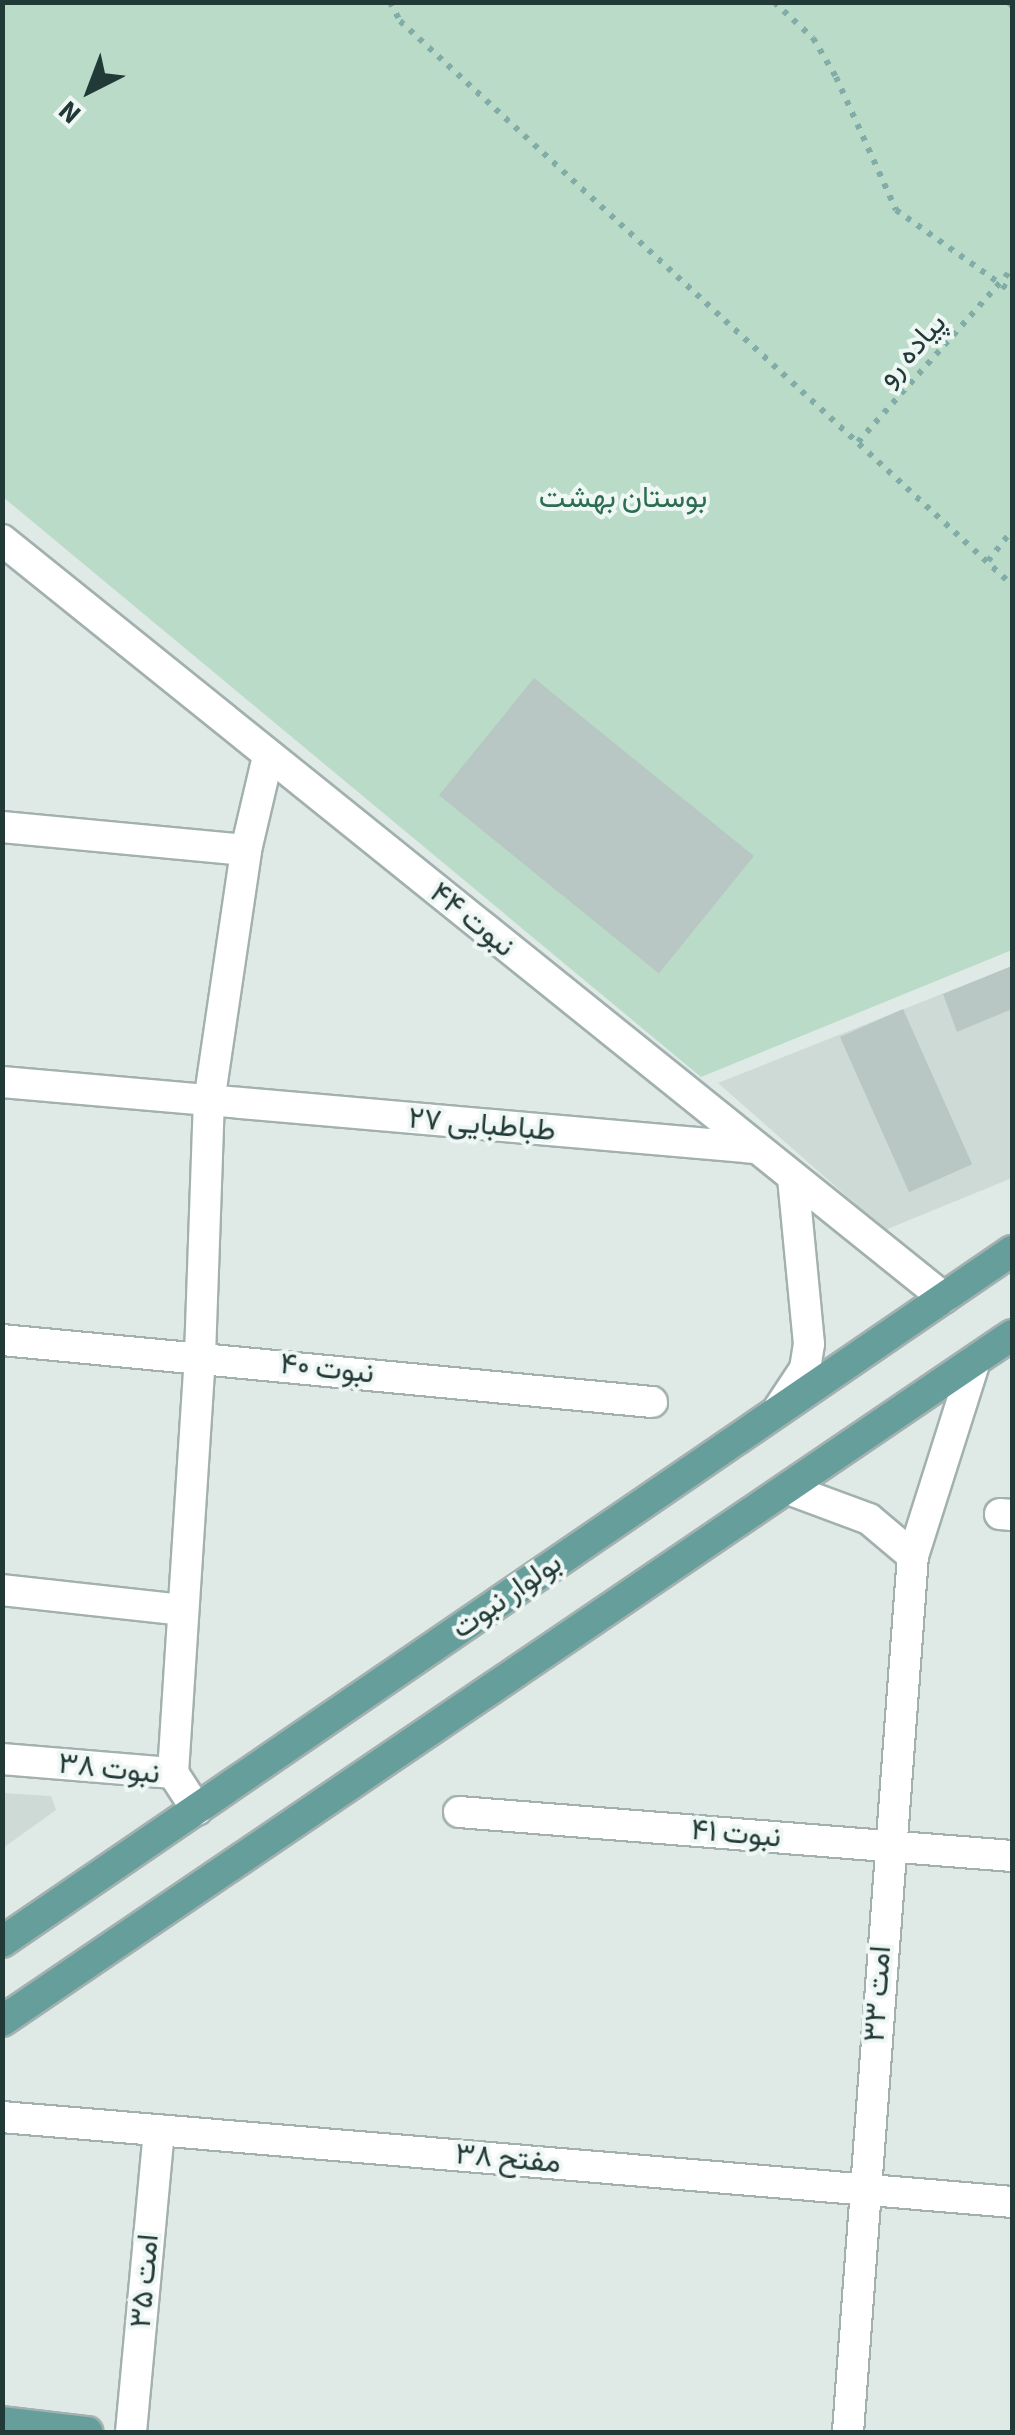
<!DOCTYPE html>
<html>
<head>
<meta charset="utf-8">
<style>
	body { margin:0 }
	#map { position:relative; width:1015px; height:2435px; overflow:hidden; background:#dfeae7; font-family:"Source Sans 3",Vazirmatn,sans-serif }
	div>[style] { position:absolute }
	.built>* { inset:0; background:#cedad6 }
	.green>* { inset:0; background:#b9dbc8 }
	.building>* { inset:0; background:#b8c7c4; transform-origin:0 0 }
	.path>* { height:6px; margin-top:-3px; transform-origin:0; background:repeating-linear-gradient(90deg,#81aca7 0 5px,transparent 0 13px) }
	.roads { filter:drop-shadow(2px 0 #a2b1af) drop-shadow(-2px 0 #a2b1af) drop-shadow(0 2px #a2b1af) drop-shadow(0 -2px #a2b1af) }
	.minor>* { height:30px; margin:-15px; padding:0 15px; transform-origin:15px; border-radius:15px; background:#fff }
	.major>* { height:30px; margin:-15px; padding:0 15px; transform-origin:15px; border-radius:15px; background:#659e9a }
	span { translate:-50% -50%; white-space:nowrap; text-align:center; line-height:1.15; -webkit-text-stroke:8px #eff7f4; paint-order:stroke }
	.street-label { font-size:30px; color:#213937 }
	.park-label { font-size:30px; color:#2d6e53 }
	.frame { position:absolute; inset:0; border:5px solid #213937; pointer-events:none }
	.north { position:absolute; left:40px; top:40px; width:100px; height:100px; -webkit-text-stroke:8px #eff7f4; paint-order:stroke; rotate:222deg; font-size:28px; font-weight:700; line-height:40px; text-align:center; color:#213937 }
	.north::after { content:''; display:block; margin:auto; width:35px; height:45px; background:#213937; clip-path:polygon(50% 0,100% 100%,50% 72%,0 100%) }
</style>
</head>
<body>
<div id="map">
	<div class="built">
		<div style="clip-path:polygon(1012px 966px,1012px 1178px,885px 1230px,718px 1083px)"></div>
		<div style="clip-path:polygon(2px 1793px,51px 1796px,56px 1810px,3px 1848px)"></div>
	</div>
	<div class="green">
		<div style="clip-path:polygon(3px 3px,1012px 3px,1012px 950px,701px 1077px,3px 497px)"></div>
	</div>
	<div class="building">
		<div style="left:534px;top:678px;width:283px;height:151px;rotate:39deg"></div>
		<div style="clip-path:polygon(1012px 966px,1012px 1009px,957px 1032px,943px 994px)"></div>
		<div style="left:903px;top:1009px;width:170px;height:69px;rotate:66deg"></div>
	</div>
	<div class="path">
		<div style="left:390px;top:2px;width:21px;rotate:62deg"></div>
		<div style="left:400px;top:21px;width:832px;rotate:42.66deg"></div>
		<div style="left:774px;top:2px;width:53px;rotate:42.7deg"></div>
		<div style="left:813px;top:38px;width:45px;rotate:59.5deg"></div>
		<div style="left:836px;top:77px;width:146px;rotate:65.7deg"></div>
		<div style="left:896px;top:210px;width:142px;rotate:35.3deg"></div>
		<div style="left:1008px;top:2px;width:6px;rotate:45deg"></div>
		<div style="left:858px;top:442px;width:232px;rotate:-48.3deg"></div>
		<div style="left:988px;top:561px;width:39px;rotate:-52deg"></div>
	</div>
	<div class="roads">
		<div class="minor">
			<div style="left:2px;top:540px;width:1209px;rotate:38.82deg"></div>
			<div style="left:2px;top:827px;width:245px;rotate:5.4deg"></div>
			<div style="left:2px;top:1082px;width:756px;rotate:5.01deg"></div>
			<div style="left:2px;top:1340px;width:653px;rotate:5.45deg"></div>
			<div style="left:779px;top:1408px;width:47px;rotate:-56.3deg"></div>
			<div style="left:805px;top:1369px;width:25px;rotate:-81deg"></div>
			<div style="left:809px;top:1344px;width:166px;rotate:-95.5deg"></div>
			<div style="left:788px;top:1489px;width:86px;rotate:20.3deg"></div>
			<div style="left:869px;top:1519px;width:57px;rotate:40.1deg"></div>
			<div style="left:1000px;top:1514px;width:12px;rotate:5deg"></div>
			<div style="left:2px;top:1590px;width:182px;rotate:6.3deg"></div>
			<div style="left:2px;top:1759px;width:172px;rotate:4.7deg"></div>
			<div style="left:173px;top:1773px;width:44px;rotate:57deg"></div>
			<div style="left:173px;top:1773px;width:418px;rotate:-86.3deg"></div>
			<div style="left:200px;top:1356px;width:254px;rotate:-88deg"></div>
			<div style="left:209px;top:1102px;width:255px;rotate:-81.6deg"></div>
			<div style="left:246px;top:850px;width:97px;rotate:-76.8deg"></div>
			<div style="left:459px;top:1812px;width:555px;rotate:4.55deg"></div>
			<div style="left:2px;top:2117px;width:1014px;rotate:4.81deg"></div>
			<div style="left:131px;top:2432px;width:303px;rotate:-84.7deg"></div>
			<div style="left:848px;top:2432px;width:878px;rotate:-85.76deg"></div>
			<div style="left:913px;top:1556px;width:205px;rotate:-72.4deg"></div>
		</div>
		<div class="major">
			<div style="left:2px;top:1942px;width:1224px;rotate:-34.38deg"></div>
			<div style="left:2px;top:2021px;width:1221px;rotate:-34.18deg"></div>
			<div style="left:2px;top:2422px;width:86px;rotate:6.7deg"></div>
		</div>
	</div>
	<div class="street-label">
		<span style="left:912px;top:350px;rotate:-48deg">پیاده رو</span>
		<span style="left:472px;top:920px;rotate:39deg">نبوت ۴۴</span>
		<span style="left:482px;top:1125px;rotate:5deg">طباطبایی ۲۷</span>
		<span style="left:327px;top:1369px;rotate:6deg">نبوت ۴۰</span>
		<span style="left:507px;top:1596px;rotate:-35deg">بولوار نبوت</span>
		<span style="left:109px;top:1769px;rotate:6deg">نبوت ۳۸</span>
		<span style="left:736px;top:1834px;rotate:5deg">نبوت ۴۱</span>
		<span style="left:878px;top:1994px;rotate:-86deg">امت ۳۳</span>
		<span style="left:508px;top:2159px;rotate:5deg">مفتح ۳۸</span>
		<span style="left:145px;top:2281px;rotate:-85deg">امت ۳۵</span>
	</div>
	<div class="park-label">
		<span style="left:623px;top:498px">بوستان بهشت</span>
	</div>
	<div class="frame"></div>
	<div class="north">N</div>
</div>
</body>
</html>
